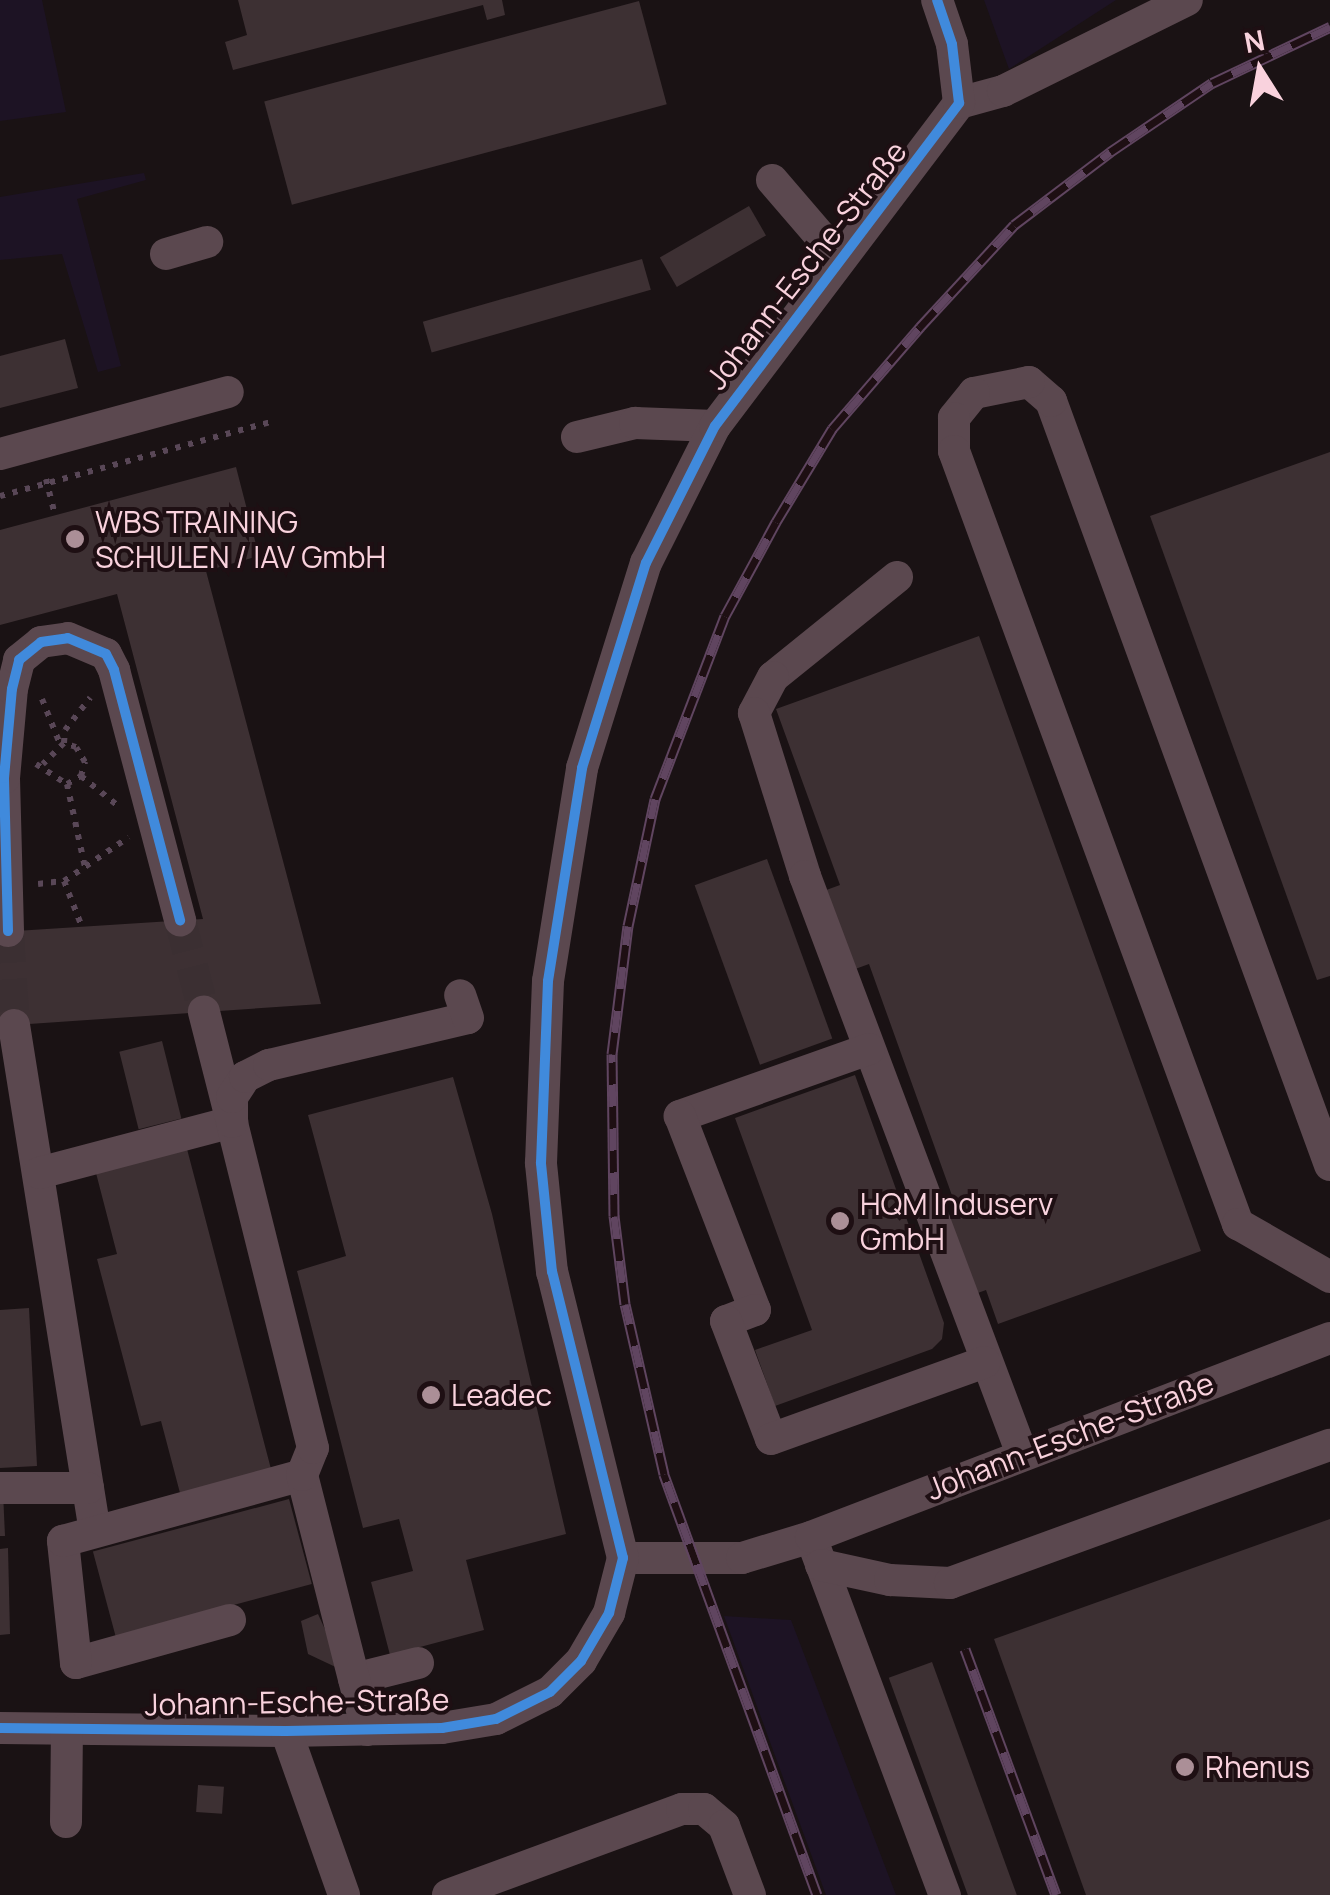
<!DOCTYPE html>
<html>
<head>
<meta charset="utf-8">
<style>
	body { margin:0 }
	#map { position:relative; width:1330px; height:1895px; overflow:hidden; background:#1a1214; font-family:Manrope,sans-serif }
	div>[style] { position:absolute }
	.green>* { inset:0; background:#1d1324 }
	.building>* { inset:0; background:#3d3033; transform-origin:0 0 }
	.minor-tunnel>* { height:32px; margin-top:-16px; transform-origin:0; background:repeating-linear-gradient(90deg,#3b2f32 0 32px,transparent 0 48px) }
	.path>* { height:6px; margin-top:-3px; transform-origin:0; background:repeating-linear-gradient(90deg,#594757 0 5px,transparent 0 13px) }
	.minor>* { height:32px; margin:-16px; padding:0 16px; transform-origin:16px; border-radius:16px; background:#5b484f }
	.rail>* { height:11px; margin-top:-5.5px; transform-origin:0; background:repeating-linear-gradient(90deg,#1e0f13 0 22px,#604560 0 44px); box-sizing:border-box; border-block:2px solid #604560 }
	.cycleway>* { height:10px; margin:-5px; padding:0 5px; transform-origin:5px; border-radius:5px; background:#408adc }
	.dots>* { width:28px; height:28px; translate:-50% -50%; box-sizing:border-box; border:5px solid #1e0f13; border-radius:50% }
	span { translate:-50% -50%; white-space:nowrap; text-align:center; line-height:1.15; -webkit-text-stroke:8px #1e0f13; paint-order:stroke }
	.street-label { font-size:30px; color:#f9d2dd }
	.poi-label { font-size:30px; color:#f9d2dd }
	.left { translate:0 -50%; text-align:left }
	.north { position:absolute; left:1210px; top:20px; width:100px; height:100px; -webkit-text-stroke:8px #1e0f13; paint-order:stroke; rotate:349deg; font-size:28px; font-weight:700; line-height:40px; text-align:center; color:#f9d2dd }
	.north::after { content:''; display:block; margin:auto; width:35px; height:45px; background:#f9d2dd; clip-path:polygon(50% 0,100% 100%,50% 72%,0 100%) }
</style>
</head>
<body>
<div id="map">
	<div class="green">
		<div style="clip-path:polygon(0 0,42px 0,66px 112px,0 121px)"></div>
		<div style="clip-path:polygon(984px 0,1116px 0,1009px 69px)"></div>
		<div style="clip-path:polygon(144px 173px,146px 180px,77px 199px,121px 366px,98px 372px,62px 254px,0 260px,0 197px)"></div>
		<div style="clip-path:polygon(724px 1616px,791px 1620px,896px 1895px,826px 1895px)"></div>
	</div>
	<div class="building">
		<div style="clip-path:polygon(238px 0,502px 0,505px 15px,487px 20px,483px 5px,233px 70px,225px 42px,247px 35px)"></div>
		<div style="left:639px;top:1px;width:107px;height:388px;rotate:75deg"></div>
		<div style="left:749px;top:206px;width:34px;height:103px;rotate:60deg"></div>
		<div style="left:642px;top:259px;width:32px;height:228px;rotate:74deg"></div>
		<div style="clip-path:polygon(65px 339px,78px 388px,0 408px,0 356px)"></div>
		<div style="clip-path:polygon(1330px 452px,1330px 976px,1317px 980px,1150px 516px)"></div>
		<div style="clip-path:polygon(236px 467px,259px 556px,206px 571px,321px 1004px,0 1026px,0 932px,203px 919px,117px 594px,0 625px,0 530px)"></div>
		<div style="clip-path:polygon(979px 636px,1201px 1251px,998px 1324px,986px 1290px,964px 1298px,937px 1224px,959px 1215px,869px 964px,847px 972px,818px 893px,840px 885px,776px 709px)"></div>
		<div style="left:767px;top:859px;width:191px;height:77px;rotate:70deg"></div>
		<div style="left:162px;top:1041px;width:80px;height:44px;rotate:76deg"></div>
		<div style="clip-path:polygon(855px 1075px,944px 1323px,942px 1339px,932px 1349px,775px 1406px,755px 1350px,812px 1330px,735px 1118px)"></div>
		<div style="clip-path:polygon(453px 1077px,492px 1214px,566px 1534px,466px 1560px,484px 1630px,390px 1655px,371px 1582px,413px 1571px,399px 1519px,363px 1528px,297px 1271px,346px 1256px,308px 1115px)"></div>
		<div style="clip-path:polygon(187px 1149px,271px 1469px,180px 1493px,161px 1421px,141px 1426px,97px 1259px,117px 1254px,96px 1173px)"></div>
		<div style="clip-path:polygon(29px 1308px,37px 1466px,0 1468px,0 1310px)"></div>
		<div style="clip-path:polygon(0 1492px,3px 1492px,5px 1536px,0 1536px)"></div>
		<div style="left:289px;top:1499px;width:88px;height:203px;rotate:75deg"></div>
		<div style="clip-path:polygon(1330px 1519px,1330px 1895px,1086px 1895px,994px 1639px)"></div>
		<div style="clip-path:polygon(8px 1548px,10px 1634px,0 1635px,0 1549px)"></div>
		<div style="clip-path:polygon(318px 1614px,344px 1671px,308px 1654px,301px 1621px)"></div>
		<div style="left:932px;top:1662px;width:248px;height:46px;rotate:70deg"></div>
		<div style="left:198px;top:1785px;width:26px;height:27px;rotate:4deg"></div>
	</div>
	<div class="minor-tunnel">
		<div style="left:180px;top:920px;width:95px;rotate:75.4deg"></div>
		<div style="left:8px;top:931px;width:94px;rotate:86.3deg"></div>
	</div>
	<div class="path">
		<div style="left:46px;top:479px;width:38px;rotate:76deg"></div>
		<div style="left:0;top:496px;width:285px;rotate:-15.3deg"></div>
		<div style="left:42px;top:699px;width:48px;rotate:68.2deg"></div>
		<div style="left:64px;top:743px;width:13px;rotate:-86deg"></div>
		<div style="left:65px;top:730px;width:41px;rotate:-52deg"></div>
		<div style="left:36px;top:764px;width:37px;rotate:33deg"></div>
		<div style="left:67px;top:784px;width:16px;rotate:-30deg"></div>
		<div style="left:81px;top:776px;width:15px;rotate:-74deg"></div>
		<div style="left:85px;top:762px;width:17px;rotate:-121deg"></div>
		<div style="left:76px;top:747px;width:13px;rotate:-162deg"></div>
		<div style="left:64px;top:743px;width:30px;rotate:135deg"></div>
		<div style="left:81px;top:776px;width:46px;rotate:38.9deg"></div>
		<div style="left:67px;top:784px;width:85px;rotate:77.8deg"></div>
		<div style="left:64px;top:881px;width:78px;rotate:-34.1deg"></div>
		<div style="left:38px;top:884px;width:26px;rotate:-7deg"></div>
		<div style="left:64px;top:881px;width:49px;rotate:68.6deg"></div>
	</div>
	<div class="minor">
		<div style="left:959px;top:103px;width:46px;rotate:-15.3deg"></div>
		<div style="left:1003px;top:91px;width:205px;rotate:-26.3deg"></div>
		<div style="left:772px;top:180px;width:103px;rotate:49.3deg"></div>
		<div style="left:166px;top:254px;width:43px;rotate:-16.3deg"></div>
		<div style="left:577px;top:437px;width:60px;rotate:-13.6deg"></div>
		<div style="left:635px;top:423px;width:80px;rotate:2.1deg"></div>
		<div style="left:0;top:454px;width:236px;rotate:-15.2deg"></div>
		<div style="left:897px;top:577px;width:159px;rotate:141.1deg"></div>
		<div style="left:773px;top:677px;width:41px;rotate:117.8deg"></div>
		<div style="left:754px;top:713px;width:171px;rotate:72.6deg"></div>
		<div style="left:805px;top:876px;width:617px;rotate:69.42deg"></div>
		<div style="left:8px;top:931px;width:153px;rotate:-91.5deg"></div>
		<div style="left:4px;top:778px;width:89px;rotate:-84.9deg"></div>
		<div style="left:12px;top:689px;width:30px;rotate:-76deg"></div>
		<div style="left:19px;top:660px;width:28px;rotate:-39deg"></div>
		<div style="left:41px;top:642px;width:27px;rotate:-8deg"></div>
		<div style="left:68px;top:638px;width:41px;rotate:22.8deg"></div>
		<div style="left:106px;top:654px;width:18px;rotate:63deg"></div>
		<div style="left:114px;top:670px;width:259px;rotate:75.2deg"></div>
		<div style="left:14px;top:1025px;width:513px;rotate:80.92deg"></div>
		<div style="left:869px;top:1049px;width:201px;rotate:160.5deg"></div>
		<div style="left:680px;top:1116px;width:208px;rotate:68.9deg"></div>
		<div style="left:755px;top:1310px;width:31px;rotate:159deg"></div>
		<div style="left:726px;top:1321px;width:126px;rotate:69.1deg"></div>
		<div style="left:771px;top:1439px;width:227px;rotate:-19.8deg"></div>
		<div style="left:1330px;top:1165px;width:813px;rotate:-110.06deg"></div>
		<div style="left:1051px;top:401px;width:29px;rotate:-139deg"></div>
		<div style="left:1029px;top:382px;width:56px;rotate:168.7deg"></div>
		<div style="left:974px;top:393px;width:32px;rotate:129deg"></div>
		<div style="left:954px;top:418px;width:33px;rotate:90deg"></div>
		<div style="left:954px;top:451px;width:824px;rotate:69.83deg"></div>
		<div style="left:1238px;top:1224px;width:106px;rotate:29.9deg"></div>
		<div style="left:39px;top:1173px;width:200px;rotate:-14.8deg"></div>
		<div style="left:232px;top:1122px;width:114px;rotate:-104.3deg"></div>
		<div style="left:0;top:1488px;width:88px"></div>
		<div style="left:815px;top:1548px;width:371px;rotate:69.5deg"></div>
		<div style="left:623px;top:1558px;width:119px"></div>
		<div style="left:742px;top:1558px;width:72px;rotate:-16.9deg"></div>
		<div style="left:811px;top:1537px;width:556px;rotate:-20.98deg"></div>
		<div style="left:821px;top:1565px;width:71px;rotate:12.3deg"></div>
		<div style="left:890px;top:1580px;width:60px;rotate:2.9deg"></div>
		<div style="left:950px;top:1583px;width:404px;rotate:-20deg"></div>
		<div style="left:230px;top:1620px;width:160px;rotate:164.4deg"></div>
		<div style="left:76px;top:1663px;width:123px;rotate:-96.1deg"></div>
		<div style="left:63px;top:1541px;width:248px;rotate:-15.4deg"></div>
		<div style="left:354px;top:1679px;width:66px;rotate:-14deg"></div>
		<div style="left:0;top:1728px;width:286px;rotate:0.6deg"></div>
		<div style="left:286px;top:1731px;width:156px;rotate:-1.1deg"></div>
		<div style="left:442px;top:1728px;width:55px;rotate:-9.5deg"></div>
		<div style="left:496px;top:1719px;width:60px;rotate:-26.6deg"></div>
		<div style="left:550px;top:1692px;width:44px;rotate:-45deg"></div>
		<div style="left:581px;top:1661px;width:56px;rotate:-59.7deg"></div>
		<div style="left:609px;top:1613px;width:57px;rotate:-75.7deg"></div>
		<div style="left:623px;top:1558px;width:295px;rotate:-103.9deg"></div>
		<div style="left:552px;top:1272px;width:110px;rotate:-95.8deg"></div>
		<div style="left:541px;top:1163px;width:182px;rotate:-87.8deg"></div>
		<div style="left:548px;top:981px;width:216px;rotate:-80.9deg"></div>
		<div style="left:582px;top:768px;width:215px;rotate:-72.7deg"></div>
		<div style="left:646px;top:563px;width:153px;rotate:-63.3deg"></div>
		<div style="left:715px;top:426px;width:405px;rotate:-52.9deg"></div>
		<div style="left:959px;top:103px;width:59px;rotate:-96.8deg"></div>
		<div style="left:952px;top:44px;width:46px;rotate:-108.8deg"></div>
		<div style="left:367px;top:1730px;width:263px;rotate:-104.3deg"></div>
		<div style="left:302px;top:1475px;width:29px;rotate:-68deg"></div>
		<div style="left:313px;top:1448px;width:336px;rotate:-104deg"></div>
		<div style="left:232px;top:1122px;width:25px;rotate:-90deg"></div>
		<div style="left:232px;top:1097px;width:24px;rotate:-57deg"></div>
		<div style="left:245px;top:1077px;width:27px;rotate:-27deg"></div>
		<div style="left:269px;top:1065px;width:204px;rotate:-13.3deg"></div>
		<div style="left:468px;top:1018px;width:24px;rotate:-109deg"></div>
		<div style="left:286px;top:1731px;width:174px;rotate:70.5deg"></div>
		<div style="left:66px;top:1822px;width:93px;rotate:-89.4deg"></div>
		<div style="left:448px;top:1895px;width:249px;rotate:-20.2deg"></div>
		<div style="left:682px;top:1809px;width:22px"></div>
		<div style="left:704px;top:1809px;width:26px;rotate:40deg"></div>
		<div style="left:724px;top:1826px;width:74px;rotate:69.4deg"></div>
	</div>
	<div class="rail">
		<div style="left:965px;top:1649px;width:262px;rotate:69.7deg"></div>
		<div style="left:817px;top:1895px;width:448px;rotate:-110deg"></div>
		<div style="left:664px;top:1474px;width:174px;rotate:-102.9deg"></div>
		<div style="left:625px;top:1304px;width:89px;rotate:-97.1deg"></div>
		<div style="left:614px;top:1216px;width:162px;rotate:-90.7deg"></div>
		<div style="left:612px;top:1054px;width:129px;rotate:-82.9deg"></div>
		<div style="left:628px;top:926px;width:130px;rotate:-78deg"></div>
		<div style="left:655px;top:799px;width:196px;rotate:-69.1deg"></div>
		<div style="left:725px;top:616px;width:107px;rotate:-61.5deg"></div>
		<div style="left:776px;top:522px;width:109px;rotate:-58.9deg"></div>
		<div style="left:832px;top:429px;width:135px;rotate:-49.2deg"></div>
		<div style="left:920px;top:327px;width:139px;rotate:-47.3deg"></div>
		<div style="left:1014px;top:225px;width:121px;rotate:-37.2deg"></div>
		<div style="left:1110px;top:152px;width:123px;rotate:-34.1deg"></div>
		<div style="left:1212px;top:83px;width:131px;rotate:-25.4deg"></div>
	</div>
	<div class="cycleway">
		<div style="left:8px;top:931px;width:153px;rotate:-91.5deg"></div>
		<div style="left:4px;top:778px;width:89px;rotate:-84.9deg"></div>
		<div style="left:12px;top:689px;width:30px;rotate:-76deg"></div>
		<div style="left:19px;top:660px;width:28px;rotate:-39deg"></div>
		<div style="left:41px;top:642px;width:27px;rotate:-8deg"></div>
		<div style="left:68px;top:638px;width:41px;rotate:22.8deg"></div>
		<div style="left:106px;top:654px;width:18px;rotate:63deg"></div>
		<div style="left:114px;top:670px;width:259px;rotate:75.2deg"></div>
		<div style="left:0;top:1728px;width:286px;rotate:0.6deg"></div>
		<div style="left:286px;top:1731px;width:156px;rotate:-1.1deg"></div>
		<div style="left:442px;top:1728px;width:55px;rotate:-9.5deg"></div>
		<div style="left:496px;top:1719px;width:60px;rotate:-26.6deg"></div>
		<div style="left:550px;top:1692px;width:44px;rotate:-45deg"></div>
		<div style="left:581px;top:1661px;width:56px;rotate:-59.7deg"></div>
		<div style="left:609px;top:1613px;width:57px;rotate:-75.7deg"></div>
		<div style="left:623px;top:1558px;width:295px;rotate:-103.9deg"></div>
		<div style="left:552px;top:1272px;width:110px;rotate:-95.8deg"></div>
		<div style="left:541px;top:1163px;width:182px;rotate:-87.8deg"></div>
		<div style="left:548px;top:981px;width:216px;rotate:-80.9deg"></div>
		<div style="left:582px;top:768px;width:215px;rotate:-72.7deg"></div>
		<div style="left:646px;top:563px;width:153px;rotate:-63.3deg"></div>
		<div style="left:715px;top:426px;width:405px;rotate:-52.9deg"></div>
		<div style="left:959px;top:103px;width:59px;rotate:-96.8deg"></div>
		<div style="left:952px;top:44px;width:46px;rotate:-108.8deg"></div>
	</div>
	<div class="dots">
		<div style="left:75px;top:539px;background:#ab8f97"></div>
		<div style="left:840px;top:1221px;background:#ab8f97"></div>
		<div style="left:431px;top:1395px;background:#ab8f97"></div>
		<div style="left:1185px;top:1767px;background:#ab8f97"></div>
	</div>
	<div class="street-label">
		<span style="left:806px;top:265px;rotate:-52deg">Johann-Esche-Straße</span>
		<span style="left:1070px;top:1436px;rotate:-21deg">Johann-Esche-Straße</span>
		<span style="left:297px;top:1702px;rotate:-1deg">Johann-Esche-Straße</span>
	</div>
	<div class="poi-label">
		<span class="left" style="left:95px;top:539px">WBS TRAINING<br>SCHULEN / IAV GmbH</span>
		<span class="left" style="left:860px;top:1221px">HQM Induserv<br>GmbH</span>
		<span class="left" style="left:451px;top:1395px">Leadec</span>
		<span class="left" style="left:1205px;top:1767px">Rhenus</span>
	</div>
	<div class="north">N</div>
</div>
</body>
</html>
